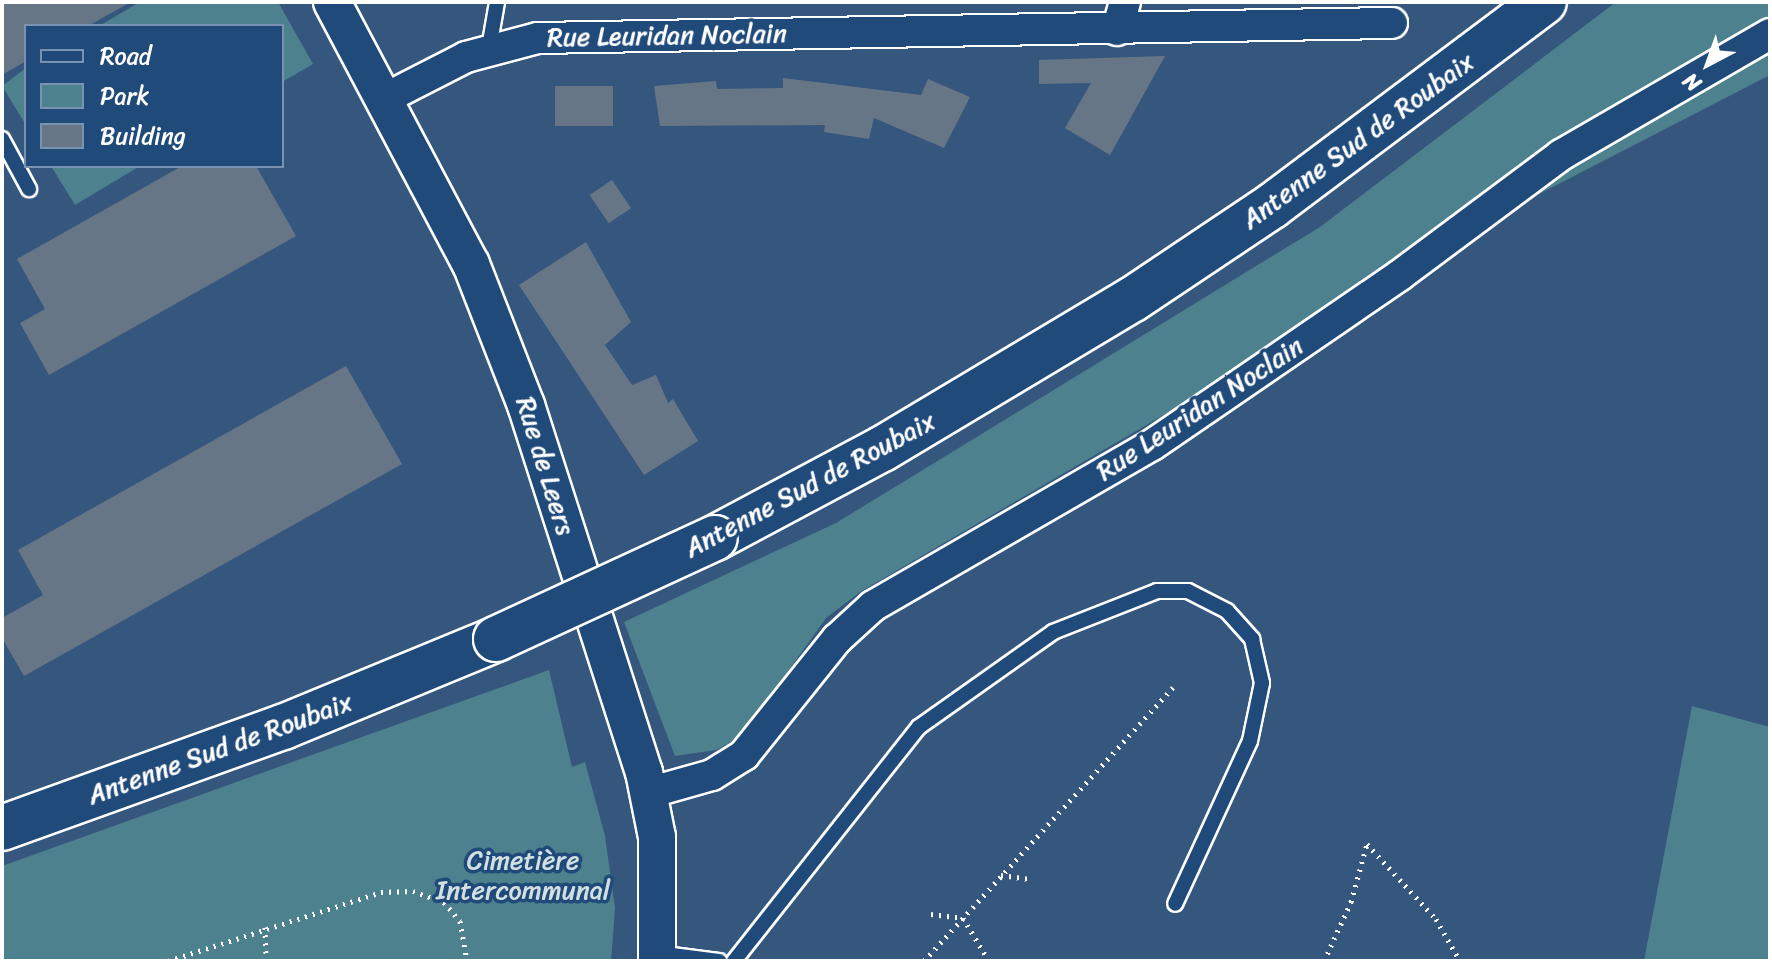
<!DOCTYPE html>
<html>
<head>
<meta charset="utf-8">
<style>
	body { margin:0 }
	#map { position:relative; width:1772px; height:963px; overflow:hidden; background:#35577e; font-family:Sriracha,sans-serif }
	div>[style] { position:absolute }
	.green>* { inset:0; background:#4d818d }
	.building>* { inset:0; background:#677686; transform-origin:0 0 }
	.path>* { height:5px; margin-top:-2.5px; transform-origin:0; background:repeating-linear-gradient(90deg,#fff 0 2px,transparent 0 8px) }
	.roads { filter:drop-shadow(2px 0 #fff) drop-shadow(-2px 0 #fff) drop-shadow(0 2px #fff) drop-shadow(0 -2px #fff) }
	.service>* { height:14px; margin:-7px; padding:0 7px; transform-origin:7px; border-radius:7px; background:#1f4a7a }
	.minor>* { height:30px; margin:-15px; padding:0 15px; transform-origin:15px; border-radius:15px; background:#1f4a7a }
	.tertiary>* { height:36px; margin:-18px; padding:0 18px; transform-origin:18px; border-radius:18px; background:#1f4a7a }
	.trunk>* { height:44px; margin:-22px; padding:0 22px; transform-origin:22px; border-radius:22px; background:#1f4a7a }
	.bridges { filter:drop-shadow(2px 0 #fff) drop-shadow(-2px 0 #fff) drop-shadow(0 2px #fff) drop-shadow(0 -2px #fff) }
	.trunk-bridge>* { height:44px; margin:-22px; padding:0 22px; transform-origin:22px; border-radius:22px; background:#1f4a7a }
	span { translate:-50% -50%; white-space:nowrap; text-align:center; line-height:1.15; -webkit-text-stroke:7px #1f4a7a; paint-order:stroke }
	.street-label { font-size:26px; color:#fff }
	.park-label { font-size:26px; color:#d2e0e2 }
	.frame { position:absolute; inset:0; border:4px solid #fff; pointer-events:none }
	.legend { position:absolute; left:24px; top:24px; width:260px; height:144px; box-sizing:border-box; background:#1f4a7a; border:2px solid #7992af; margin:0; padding:10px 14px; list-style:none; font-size:24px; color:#fff }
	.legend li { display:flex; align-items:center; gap:16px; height:40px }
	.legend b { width:40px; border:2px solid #7992af }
	.north { position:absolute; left:1668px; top:24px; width:80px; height:80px; -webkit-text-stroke:6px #1f4a7a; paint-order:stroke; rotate:221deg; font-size:22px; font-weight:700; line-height:32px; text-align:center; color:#fff }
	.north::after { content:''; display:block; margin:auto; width:28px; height:36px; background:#fff; clip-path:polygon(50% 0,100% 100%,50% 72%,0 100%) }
</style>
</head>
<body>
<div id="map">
	<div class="green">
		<div style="clip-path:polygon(140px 2px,278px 2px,313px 64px,282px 82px,282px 26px,99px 26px)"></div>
		<div style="clip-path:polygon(1616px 2px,1770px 2px,1770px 75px,1339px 297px,1174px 409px,860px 592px,826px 618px,742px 736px,716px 750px,675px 756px,624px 622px,836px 523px,1320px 227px)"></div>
		<div style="clip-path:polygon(26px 68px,26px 125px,2px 86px)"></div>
		<div style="clip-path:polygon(51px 166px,140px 166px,75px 205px)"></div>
		<div style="clip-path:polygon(549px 670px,572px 767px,585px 762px,605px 836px,615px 908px,611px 961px,2px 961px,2px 866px)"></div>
		<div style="clip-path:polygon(1692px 706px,1770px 727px,1770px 961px,1644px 961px)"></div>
	</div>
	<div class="building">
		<div style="clip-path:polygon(2px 2px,131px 2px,88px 26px,26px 26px,26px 61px,2px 75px)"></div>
		<div style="clip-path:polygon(1165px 56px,1110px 155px,1065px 128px,1091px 83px,1039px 84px,1039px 60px)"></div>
		<div style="clip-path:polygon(783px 78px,921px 95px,928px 79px,970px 97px,944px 148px,874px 118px,869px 139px,824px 132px,825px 125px,660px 126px,654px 86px,716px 81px,717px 89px,783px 88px)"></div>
		<div style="left:555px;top:86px;width:58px;height:40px"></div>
		<div style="clip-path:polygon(182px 166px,256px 166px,296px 236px,49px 375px,20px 323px,45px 309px,17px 259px)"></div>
		<div style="left:612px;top:180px;width:34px;height:27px;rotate:56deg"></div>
		<div style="clip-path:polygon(586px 242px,631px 322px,605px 345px,632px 385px,656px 375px,668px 403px,673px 399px,698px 441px,644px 475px,519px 285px)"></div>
		<div style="clip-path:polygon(346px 366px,402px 464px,24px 676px,2px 638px,2px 618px,43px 595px,18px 550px)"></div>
	</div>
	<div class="path">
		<div style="left:1001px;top:875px;width:27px;rotate:8deg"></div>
		<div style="left:931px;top:914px;width:32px;rotate:7deg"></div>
		<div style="left:963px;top:918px;width:50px;rotate:58.8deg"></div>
		<div style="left:265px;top:927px;width:34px;rotate:88deg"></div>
		<div style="left:168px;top:961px;width:224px;rotate:-17.9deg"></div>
		<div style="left:381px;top:892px;width:32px;rotate:-2deg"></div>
		<div style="left:413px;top:891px;width:33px;rotate:20deg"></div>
		<div style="left:444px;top:902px;width:25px;rotate:50deg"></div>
		<div style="left:460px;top:921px;width:41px;rotate:80.1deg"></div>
		<div style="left:924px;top:961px;width:370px;rotate:-47.7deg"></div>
		<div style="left:1324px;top:961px;width:65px;rotate:-65.4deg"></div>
		<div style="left:1351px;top:902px;width:60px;rotate:-74.6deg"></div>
		<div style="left:1367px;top:844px;width:102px;rotate:47.4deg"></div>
		<div style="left:1436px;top:919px;width:48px;rotate:60.3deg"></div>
	</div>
	<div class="roads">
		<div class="service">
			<div style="left:489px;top:48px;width:47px;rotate:-80.1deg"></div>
			<div style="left:2px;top:139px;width:57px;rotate:61.6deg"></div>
			<div style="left:658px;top:953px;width:62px;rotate:7.5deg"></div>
			<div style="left:734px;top:961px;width:298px;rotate:-51.7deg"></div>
			<div style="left:919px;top:727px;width:164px;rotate:-35.3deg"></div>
			<div style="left:1053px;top:632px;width:112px;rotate:-21.5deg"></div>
			<div style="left:1157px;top:591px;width:31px"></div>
			<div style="left:1188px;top:591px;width:44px;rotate:27.1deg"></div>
			<div style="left:1227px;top:611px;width:38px;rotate:48deg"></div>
			<div style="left:1252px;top:639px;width:45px;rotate:77.2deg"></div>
			<div style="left:1262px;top:683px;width:59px;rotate:101.7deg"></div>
			<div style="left:1250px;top:741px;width:179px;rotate:114.7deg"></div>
		</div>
		<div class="minor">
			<div style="left:1117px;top:30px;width:29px;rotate:-74deg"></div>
			<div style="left:386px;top:98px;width:90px;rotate:-27.1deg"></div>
			<div style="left:466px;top:57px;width:74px;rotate:-14.8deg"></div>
			<div style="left:538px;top:38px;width:854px;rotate:-1.01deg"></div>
			<div style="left:648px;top:793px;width:66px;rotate:-15.7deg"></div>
			<div style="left:712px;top:775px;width:38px;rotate:-32deg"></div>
			<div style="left:744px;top:755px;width:149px;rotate:-51.3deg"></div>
			<div style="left:837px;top:639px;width:49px;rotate:-42.5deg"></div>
			<div style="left:873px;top:606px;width:322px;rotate:-30deg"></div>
			<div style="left:1152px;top:445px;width:301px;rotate:-34.4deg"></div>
			<div style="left:1400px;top:275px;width:201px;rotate:-36.7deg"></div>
			<div style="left:1561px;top:155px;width:241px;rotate:-30.1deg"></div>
		</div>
		<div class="tertiary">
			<div style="left:332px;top:2px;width:297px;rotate:62.1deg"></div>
			<div style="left:471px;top:264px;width:151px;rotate:68.7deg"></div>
			<div style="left:526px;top:405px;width:386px;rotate:72.2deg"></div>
			<div style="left:644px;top:772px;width:66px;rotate:78.7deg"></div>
			<div style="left:657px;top:837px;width:124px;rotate:90deg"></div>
		</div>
		<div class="trunk">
			<div style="left:715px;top:538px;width:189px;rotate:-28.1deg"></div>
			<div style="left:882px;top:449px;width:292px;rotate:-30.9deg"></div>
			<div style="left:1133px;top:299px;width:167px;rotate:-33.8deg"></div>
			<div style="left:1272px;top:206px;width:340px;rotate:-36.9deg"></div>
			<div style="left:2px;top:828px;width:299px;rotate:-19.8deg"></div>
			<div style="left:283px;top:727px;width:230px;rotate:-22.4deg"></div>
		</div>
	</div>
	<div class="bridges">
		<div class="trunk-bridge">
			<div style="left:496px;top:639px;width:241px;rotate:-24.8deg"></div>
		</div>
	</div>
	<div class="street-label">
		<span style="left:667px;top:36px;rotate:-1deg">Rue Leuridan Noclain</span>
		<span style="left:1358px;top:141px;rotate:-36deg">Antenne Sud de Roubaix</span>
		<span style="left:1200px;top:409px;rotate:-33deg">Rue Leuridan Noclain</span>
		<span style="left:545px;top:466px;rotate:73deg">Rue de Leers</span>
		<span style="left:810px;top:485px;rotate:-28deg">Antenne Sud de Roubaix</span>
		<span style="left:220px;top:749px;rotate:-20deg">Antenne Sud de Roubaix</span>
	</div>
	<div class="park-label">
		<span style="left:523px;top:876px">Cimetière<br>Intercommunal</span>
	</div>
	<div class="frame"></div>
	<ul class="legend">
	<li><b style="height:10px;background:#1f4a7a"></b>Road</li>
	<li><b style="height:22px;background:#4d818d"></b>Park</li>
	<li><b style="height:22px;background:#677686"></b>Building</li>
	</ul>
	<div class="north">N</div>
</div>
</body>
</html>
